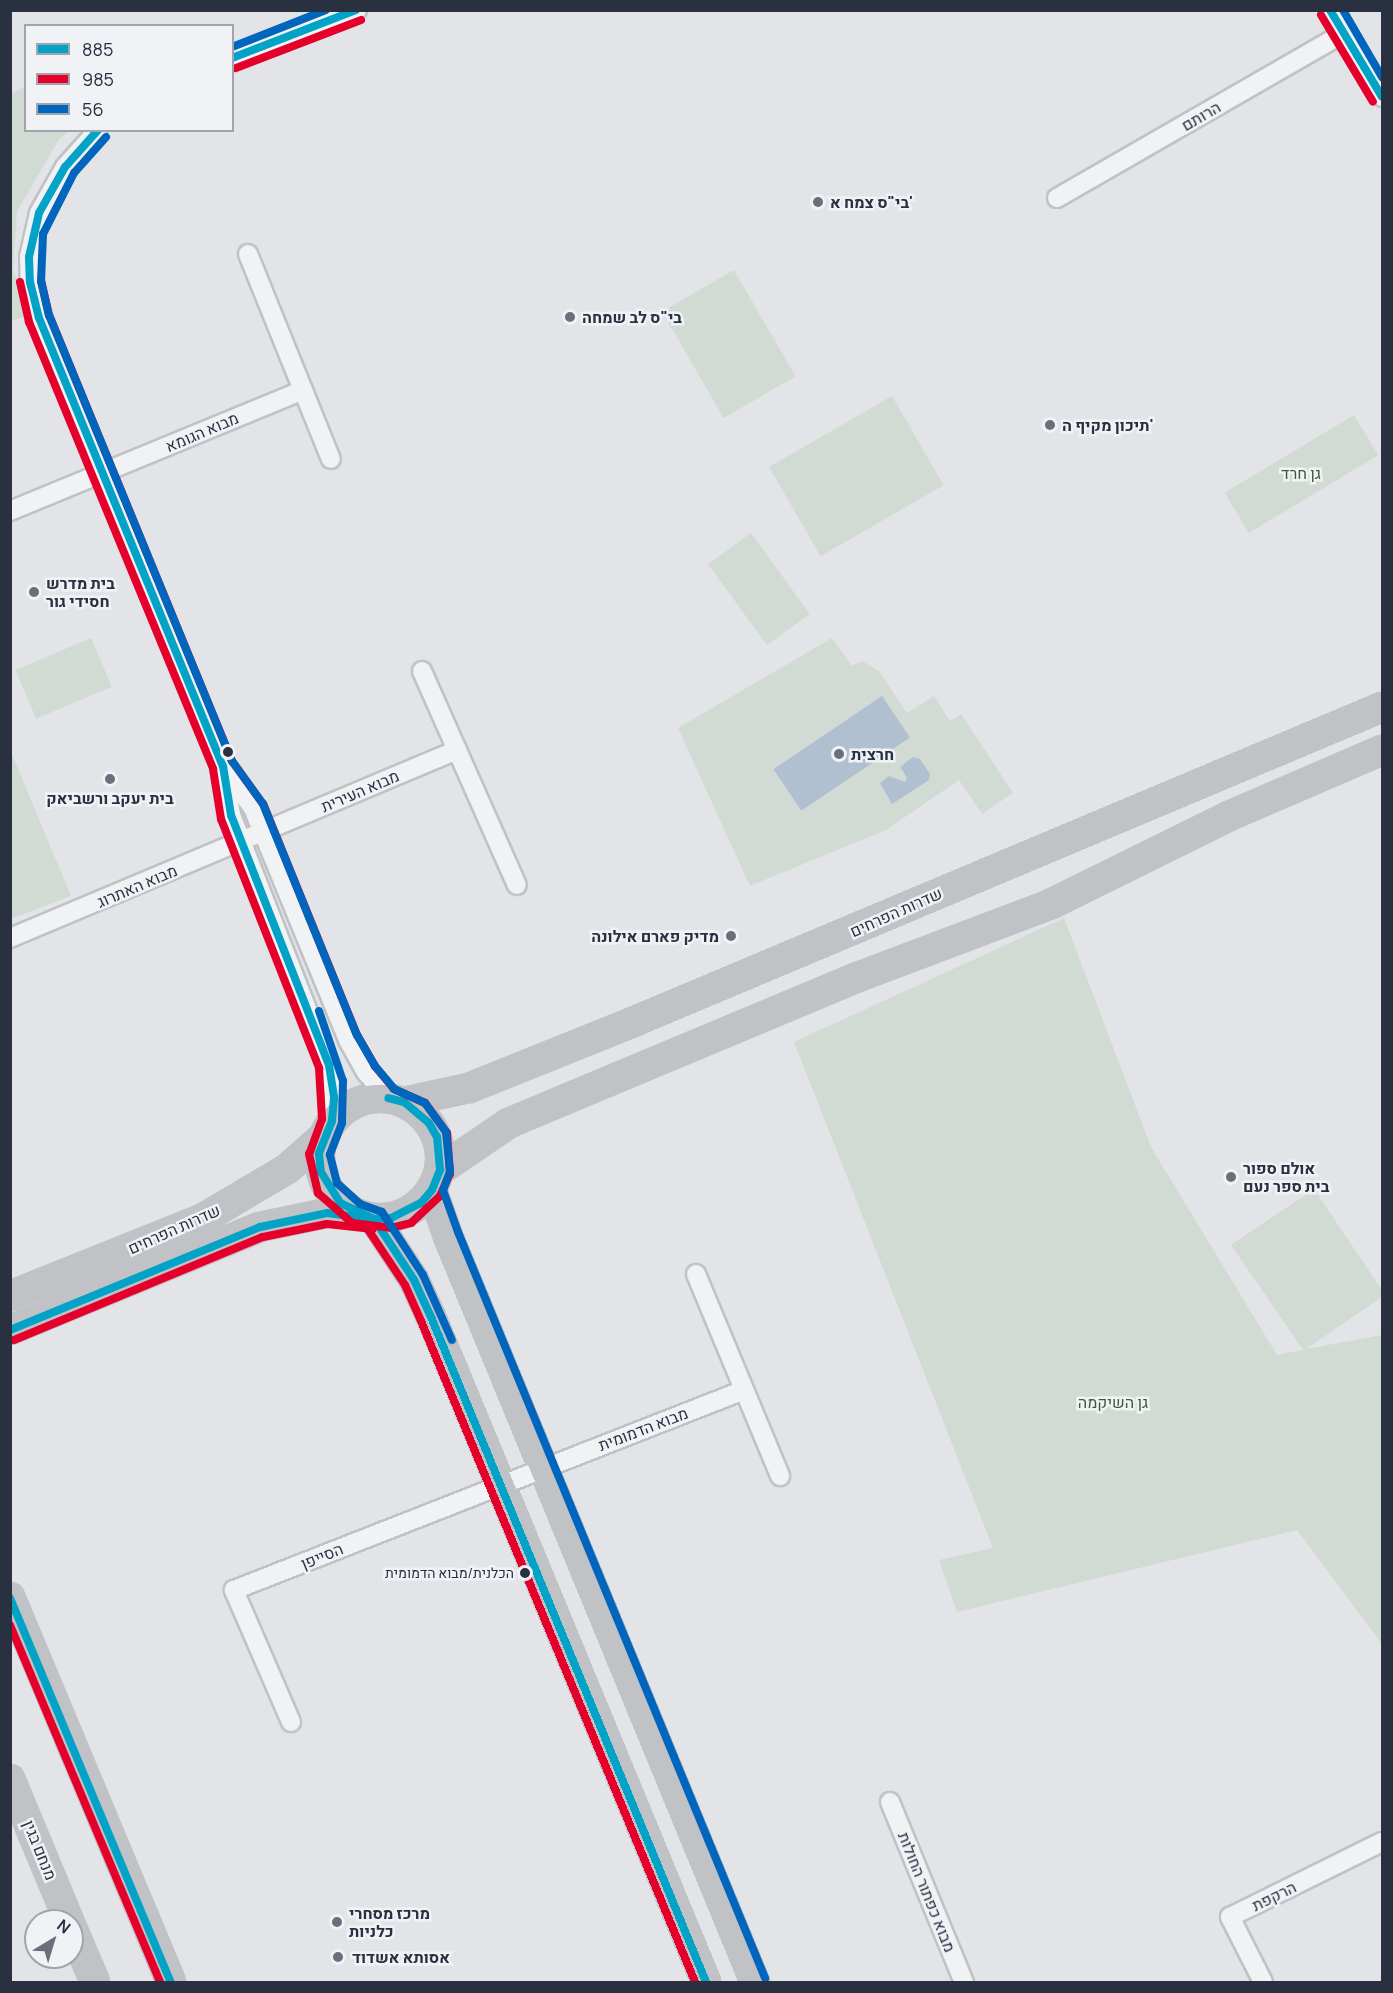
<!DOCTYPE html>
<html>
<head>
<meta charset="utf-8">
<style>
	body { margin:0 }
	#map { position:relative; width:1393px; height:1993px; overflow:hidden; background:#e2e4e7; font-family:Manrope,Heebo,sans-serif }
	div>[style] { position:absolute }
	.green>* { inset:0; background:#d2dbd3; transform-origin:0 0 }
	.water>* { inset:0; background:#b1c0d1; transform-origin:0 0 }
	.roads { filter:drop-shadow(2px 0 #c0c2c5) drop-shadow(-2px 0 #c0c2c5) drop-shadow(0 2px #c0c2c5) drop-shadow(0 -2px #c0c2c5) }
	.street>* { height:18px; margin:-9px; padding:0 9px; transform-origin:9px; border-radius:9px; background:#f1f2f4 }
	.secondary>* { height:26px; margin:-13px; padding:0 13px; transform-origin:13px; border-radius:13px; background:#c0c2c6 }
	.secondary>.ring { margin:-13px; padding:0; box-sizing:content-box; background:none; border:26px solid #c0c2c6; border-radius:50% }
	.bus-1>* { height:8px; margin:-4px; padding:0 4px; transform-origin:4px; border-radius:4px; background:#02a3c7 }
	.bus-2>* { height:8px; margin:-4px; padding:0 4px; transform-origin:4px; border-radius:4px; background:#e4002b }
	.bus-3>* { height:8px; margin:-4px; padding:0 4px; transform-origin:4px; border-radius:4px; background:#0065bd }
	.dots>* { width:16px; height:16px; translate:-50% -50%; box-sizing:border-box; border:3px solid #f0f2f6; border-radius:50% }
	span { translate:-50% -50%; white-space:nowrap; text-align:center; line-height:1.15; -webkit-text-stroke:5px #f0f2f6; paint-order:stroke }
	.bus-label { font-size:14px; color:#293140 }
	.right { translate:-100% -50%; text-align:right }
	.street-label { font-size:16px; color:#293140 }
	.poi-label { font-size:16px; color:#293140; font-weight:700 }
	.left { translate:0 -50%; text-align:left }
	.park-label { font-size:16px; color:#3c5c37 }
	.frame { position:absolute; inset:0; border:12px solid #293140; pointer-events:none }
	.legend { position:absolute; left:24px; top:24px; width:210px; height:108px; box-sizing:border-box; background:#f0f2f6; border:2px solid #a0a5ad; margin:0; padding:8px 10px; list-style:none; font-size:18px; color:#293140 }
	.legend li { display:flex; align-items:center; gap:12px; height:30px }
	.legend b { width:30px; border:2px solid #a0a5ad }
	.north { position:absolute; left:24px; top:1909px; width:60px; height:60px; box-sizing:border-box; background:#f0f2f6; border:2px solid #a0a5ad; border-radius:50%; rotate:38deg; font-size:16px; font-weight:700; line-height:24px; text-align:center; color:#293140 }
	.north::after { content:''; display:block; margin:auto; width:21px; height:27px; background:#6a707a; clip-path:polygon(50% 0,100% 100%,50% 72%,0 100%) }
</style>
</head>
<body>
<div id="map">
	<div class="green">
		<div style="clip-path:polygon(25px 87px,26px 130px,69px 131px,60px 138px,17px 211px,13px 270px,32px 314px,11px 321px,11px 94px)"></div>
		<div style="left:734px;top:270px;width:123px;height:83px;rotate:60deg"></div>
		<div style="left:892px;top:396px;width:103px;height:142px;rotate:60deg"></div>
		<div style="left:1354px;top:415px;width:47px;height:151px;rotate:59deg"></div>
		<div style="left:751px;top:533px;width:100px;height:53px;rotate:54deg"></div>
		<div style="left:91px;top:638px;width:53px;height:82px;rotate:67deg"></div>
		<div style="clip-path:polygon(832px 638px,852px 666px,862px 661px,879px 671px,907px 713px,934px 696px,950px 721px,961px 714px,1013px 793px,982px 814px,959px 780px,886px 830px,750px 886px,678px 728px)"></div>
		<div style="clip-path:polygon(11px 752px,71px 896px,11px 919px,10px 919px)"></div>
		<div style="clip-path:polygon(1064px 918px,1151px 1147px,1277px 1355px,1303px 1350px,1231px 1245px,1314px 1189px,1382px 1290px,1382px 1297px,1306px 1349px,1382px 1335px,1382px 1644px,1297px 1530px,957px 1612px,939px 1560px,993px 1548px,794px 1042px)"></div>
	</div>
	<div class="water">
		<div style="left:882px;top:696px;width:50px;height:131px;rotate:56deg"></div>
		<div style="clip-path:polygon(913px 757px,920px 759px,930px 774px,929px 780px,892px 804px,880px 783px,889px 776px,905px 782px,907px 778px,900px 767px)"></div>
	</div>
	<div class="roads">
		<div class="street">
			<div style="left:1330px;top:10px;width:101px;rotate:59.1deg"></div>
			<div style="left:232px;top:58px;width:134px;rotate:-21deg"></div>
			<div style="left:98px;top:130px;width:50px;rotate:131.7deg"></div>
			<div style="left:65px;top:167px;width:53px;rotate:119.5deg"></div>
			<div style="left:39px;top:213px;width:45px;rotate:102.8deg"></div>
			<div style="left:29px;top:257px;width:25px;rotate:88deg"></div>
			<div style="left:30px;top:282px;width:37px;rotate:76deg"></div>
			<div style="left:39px;top:318px;width:168px;rotate:68.3deg"></div>
			<div style="left:101px;top:474px;width:316px;rotate:67.3deg"></div>
			<div style="left:223px;top:766px;width:50px;rotate:80.7deg"></div>
			<div style="left:231px;top:815px;width:269px;rotate:68.6deg"></div>
			<div style="left:329px;top:1065px;width:33px;rotate:81deg"></div>
			<div style="left:334px;top:1098px;width:23px;rotate:95deg"></div>
			<div style="left:1057px;top:198px;width:331px;rotate:-29.9deg"></div>
			<div style="left:248px;top:254px;width:221px;rotate:68deg"></div>
			<div style="left:10px;top:511px;width:317px;rotate:-22.4deg"></div>
			<div style="left:422px;top:671px;width:234px;rotate:66.1deg"></div>
			<div style="left:223px;top:766px;width:52px;rotate:54.5deg"></div>
			<div style="left:253px;top:808px;width:251px;rotate:67.7deg"></div>
			<div style="left:348px;top:1040px;width:37px;rotate:61deg"></div>
			<div style="left:366px;top:1072px;width:34px;rotate:50deg"></div>
			<div style="left:10px;top:938px;width:485px;rotate:-22.8deg"></div>
			<div style="left:696px;top:1274px;width:219px;rotate:67.4deg"></div>
			<div style="left:291px;top:1722px;width:144px;rotate:-113.4deg"></div>
			<div style="left:234px;top:1590px;width:548px;rotate:-21.41deg"></div>
			<div style="left:890px;top:1802px;width:195px;rotate:67.7deg"></div>
			<div style="left:1263px;top:1982px;width:73px;rotate:-116.9deg"></div>
			<div style="left:1230px;top:1917px;width:169px;rotate:-26.3deg"></div>
		</div>
		<div class="secondary">
			<div class="ring" style="left:320px;top:1098px;width:94px;height:94px"></div>
			<div style="left:404px;top:1102px;width:66px;rotate:-12.2deg"></div>
			<div style="left:469px;top:1088px;width:177px;rotate:-21.9deg"></div>
			<div style="left:633px;top:1022px;width:813px;rotate:-22.81deg"></div>
			<div style="left:440px;top:1170px;width:83px;rotate:-34.3deg"></div>
			<div style="left:509px;top:1123px;width:378px;rotate:-22.7deg"></div>
			<div style="left:858px;top:977px;width:206px;rotate:-20.7deg"></div>
			<div style="left:1051px;top:904px;width:199px;rotate:-26.3deg"></div>
			<div style="left:1229px;top:816px;width:167px;rotate:-23.3deg"></div>
			<div style="left:432px;top:1190px;width:49px;rotate:70.8deg"></div>
			<div style="left:448px;top:1236px;width:807px;rotate:67.63deg"></div>
			<div style="left:374px;top:1219px;width:73px;rotate:56.7deg"></div>
			<div style="left:414px;top:1280px;width:41px;rotate:65.3deg"></div>
			<div style="left:431px;top:1317px;width:720px;rotate:67.53deg"></div>
			<div style="left:10px;top:1296px;width:209px;rotate:-21.9deg"></div>
			<div style="left:204px;top:1218px;width:96px;rotate:-30.6deg"></div>
			<div style="left:287px;top:1169px;width:48px;rotate:-41.6deg"></div>
			<div style="left:10px;top:1330px;width:270px;rotate:-22.4deg"></div>
			<div style="left:260px;top:1227px;width:68px;rotate:-11.8deg"></div>
			<div style="left:327px;top:1213px;width:28px"></div>
			<div style="left:10px;top:1597px;width:417px;rotate:67.3deg"></div>
			<div style="left:10px;top:1779px;width:154px;rotate:67.4deg"></div>
			<div style="left:72px;top:1928px;width:59px;rotate:66.9deg"></div>
		</div>
	</div>
	<div class="bus-1">
		<div style="left:1330px;top:10px;width:101px;rotate:59.1deg"></div>
		<div style="left:232px;top:58px;width:133px;rotate:-21.2deg"></div>
		<div style="left:98px;top:130px;width:50px;rotate:131.7deg"></div>
		<div style="left:65px;top:167px;width:53px;rotate:119.5deg"></div>
		<div style="left:39px;top:213px;width:45px;rotate:102.8deg"></div>
		<div style="left:29px;top:257px;width:25px;rotate:88deg"></div>
		<div style="left:30px;top:282px;width:37px;rotate:76deg"></div>
		<div style="left:39px;top:318px;width:484px;rotate:67.7deg"></div>
		<div style="left:223px;top:766px;width:50px;rotate:80.7deg"></div>
		<div style="left:231px;top:815px;width:269px;rotate:68.6deg"></div>
		<div style="left:329px;top:1065px;width:33px;rotate:81deg"></div>
		<div style="left:334px;top:1098px;width:23px;rotate:95deg"></div>
		<div style="left:332px;top:1121px;width:35px;rotate:112deg"></div>
		<div style="left:319px;top:1154px;width:18px;rotate:84deg"></div>
		<div style="left:321px;top:1172px;width:36px;rotate:58deg"></div>
		<div style="left:340px;top:1203px;width:38px;rotate:25deg"></div>
		<div style="left:374px;top:1219px;width:17px;rotate:-3deg"></div>
		<div style="left:391px;top:1218px;width:34px;rotate:-27deg"></div>
		<div style="left:421px;top:1203px;width:17px;rotate:-50deg"></div>
		<div style="left:432px;top:1190px;width:22px;rotate:-68deg"></div>
		<div style="left:440px;top:1170px;width:33px;rotate:-95deg"></div>
		<div style="left:437px;top:1137px;width:16px;rotate:-120deg"></div>
		<div style="left:429px;top:1123px;width:33px;rotate:-140deg"></div>
		<div style="left:404px;top:1102px;width:16px;rotate:-166deg"></div>
		<div style="left:374px;top:1219px;width:73px;rotate:56.7deg"></div>
		<div style="left:414px;top:1280px;width:41px;rotate:65.3deg"></div>
		<div style="left:431px;top:1317px;width:720px;rotate:67.53deg"></div>
		<div style="left:10px;top:1330px;width:270px;rotate:-22.4deg"></div>
		<div style="left:260px;top:1227px;width:68px;rotate:-11.8deg"></div>
		<div style="left:327px;top:1213px;width:47px;rotate:7.3deg"></div>
		<div style="left:10px;top:1598px;width:416px;rotate:67.3deg"></div>
	</div>
	<div class="bus-2">
		<div style="left:1321px;top:15px;width:101px;rotate:59.1deg"></div>
		<div style="left:236px;top:68px;width:134px;rotate:-21deg"></div>
		<div style="left:20px;top:282px;width:41px;rotate:77.3deg"></div>
		<div style="left:29px;top:322px;width:483px;rotate:67.6deg"></div>
		<div style="left:213px;top:769px;width:51px;rotate:80.9deg"></div>
		<div style="left:221px;top:819px;width:268px;rotate:68.5deg"></div>
		<div style="left:319px;top:1068px;width:51px;rotate:86.6deg"></div>
		<div style="left:322px;top:1119px;width:37px;rotate:110deg"></div>
		<div style="left:309px;top:1154px;width:40px;rotate:77deg"></div>
		<div style="left:318px;top:1193px;width:45px;rotate:41.4deg"></div>
		<div style="left:352px;top:1223px;width:39px;rotate:7deg"></div>
		<div style="left:391px;top:1228px;width:21px;rotate:-14deg"></div>
		<div style="left:411px;top:1223px;width:40px;rotate:-43deg"></div>
		<div style="left:440px;top:1196px;width:24px;rotate:-66deg"></div>
		<div style="left:450px;top:1174px;width:41px;rotate:-94.2deg"></div>
		<div style="left:447px;top:1133px;width:37px;rotate:-126deg"></div>
		<div style="left:425px;top:1103px;width:34px;rotate:-156deg"></div>
		<div style="left:394px;top:1089px;width:30px;rotate:-130deg"></div>
		<div style="left:375px;top:1066px;width:36px;rotate:-120deg"></div>
		<div style="left:357px;top:1035px;width:249px;rotate:-112.1deg"></div>
		<div style="left:263px;top:804px;width:53px;rotate:-125.8deg"></div>
		<div style="left:232px;top:761px;width:482px;rotate:-112.3deg"></div>
		<div style="left:49px;top:315px;width:35px;rotate:-103deg"></div>
		<div style="left:365px;top:1225px;width:72px;rotate:56.3deg"></div>
		<div style="left:405px;top:1285px;width:39px;rotate:66deg"></div>
		<div style="left:421px;top:1321px;width:716px;rotate:67.48deg"></div>
		<div style="left:14px;top:1340px;width:269px;rotate:-22.5deg"></div>
		<div style="left:263px;top:1237px;width:65px;rotate:-11.5deg"></div>
		<div style="left:327px;top:1224px;width:46px;rotate:6.2deg"></div>
		<div style="left:10px;top:1625px;width:387px;rotate:67.2deg"></div>
	</div>
	<div class="bus-3">
		<div style="left:1343px;top:10px;width:78px;rotate:59.8deg"></div>
		<div style="left:232px;top:47px;width:101px;rotate:-21.5deg"></div>
		<div style="left:106px;top:137px;width:48px;rotate:131.6deg"></div>
		<div style="left:74px;top:173px;width:68px;rotate:116.9deg"></div>
		<div style="left:43px;top:234px;width:47px;rotate:92.4deg"></div>
		<div style="left:41px;top:281px;width:35px;rotate:77deg"></div>
		<div style="left:49px;top:315px;width:482px;rotate:67.7deg"></div>
		<div style="left:232px;top:761px;width:53px;rotate:54.2deg"></div>
		<div style="left:263px;top:804px;width:249px;rotate:67.9deg"></div>
		<div style="left:357px;top:1035px;width:36px;rotate:60deg"></div>
		<div style="left:375px;top:1066px;width:30px;rotate:50deg"></div>
		<div style="left:394px;top:1089px;width:34px;rotate:24deg"></div>
		<div style="left:425px;top:1103px;width:36px;rotate:54deg"></div>
		<div style="left:446px;top:1132px;width:39px;rotate:84deg"></div>
		<div style="left:450px;top:1171px;width:20px;rotate:110deg"></div>
		<div style="left:443px;top:1190px;width:45px;rotate:70.3deg"></div>
		<div style="left:458px;top:1232px;width:807px;rotate:67.63deg"></div>
		<div style="left:319px;top:1011px;width:74px;rotate:71.1deg"></div>
		<div style="left:343px;top:1081px;width:42px;rotate:91.4deg"></div>
		<div style="left:342px;top:1123px;width:34px;rotate:111deg"></div>
		<div style="left:330px;top:1155px;width:29px;rotate:76deg"></div>
		<div style="left:337px;top:1183px;width:31px;rotate:42deg"></div>
		<div style="left:360px;top:1204px;width:23px;rotate:20deg"></div>
		<div style="left:382px;top:1212px;width:75px;rotate:56.9deg"></div>
		<div style="left:423px;top:1275px;width:71px;rotate:66deg"></div>
	</div>
	<div class="dots">
		<div style="left:818px;top:202px;background:#6a707a"></div>
		<div style="left:570px;top:317px;background:#6a707a"></div>
		<div style="left:1050px;top:425px;background:#6a707a"></div>
		<div style="left:34px;top:592px;background:#6a707a"></div>
		<div style="left:228px;top:752px;background:#293140"></div>
		<div style="left:839px;top:754px;background:#6a707a"></div>
		<div style="left:110px;top:779px;background:#6a707a"></div>
		<div style="left:731px;top:936px;background:#6a707a"></div>
		<div style="left:1231px;top:1177px;background:#6a707a"></div>
		<div style="left:525px;top:1573px;background:#293140"></div>
		<div style="left:337px;top:1922px;background:#6a707a"></div>
		<div style="left:338px;top:1957px;background:#6a707a"></div>
	</div>
	<div class="bus-label">
		<span class="right" style="left:514px;top:1573px">הכלנית/מבוא הדמומית</span>
	</div>
	<div class="street-label">
		<span style="left:1201px;top:116px;rotate:-30deg">הרותם</span>
		<span style="left:202px;top:432px;rotate:-23deg">מבוא הגומא</span>
		<span style="left:360px;top:791px;rotate:-23deg">מבוא העירית</span>
		<span style="left:137px;top:886px;rotate:-23deg">מבוא האתרוג</span>
		<span style="left:896px;top:912px;rotate:-24deg">שדרות הפרחים</span>
		<span style="left:174px;top:1229px;rotate:-24deg">שדרות הפרחים</span>
		<span style="left:643px;top:1429px;rotate:-21deg">מבוא הדמומית</span>
		<span style="left:322px;top:1556px;rotate:-22deg">הסייפן</span>
		<span style="left:40px;top:1850px;rotate:68deg">מנחם בגין</span>
		<span style="left:927px;top:1892px;rotate:68deg">מבוא כפתור החולות</span>
		<span style="left:1274px;top:1896px;rotate:-26deg">הרקפת</span>
	</div>
	<div class="poi-label">
		<span class="left" style="left:830px;top:202px">בי"ס צמח א'</span>
		<span class="left" style="left:582px;top:317px">בי"ס לב שמחה</span>
		<span class="left" style="left:1062px;top:425px">תיכון מקיף ה'</span>
		<span class="left" style="left:46px;top:592px">בית מדרש<br>חסידי גור</span>
		<span class="left" style="left:851px;top:754px">חרצית</span>
		<span style="left:110px;top:798px">בית יעקב ורשביאק</span>
		<span class="right" style="left:719px;top:936px">מדיק פארם אילונה</span>
		<span class="left" style="left:1243px;top:1177px">אולם ספור<br>בית ספר נעם</span>
		<span class="left" style="left:349px;top:1922px">מרכז מסחרי<br>כלניות</span>
		<span class="left" style="left:352px;top:1957px">אסותא אשדוד</span>
	</div>
	<div class="park-label">
		<span style="left:1301px;top:473px">גן חרד</span>
		<span style="left:1113px;top:1402px">גן השיקמה</span>
	</div>
	<div class="frame"></div>
	<ul class="legend">
	<li><b style="height:8px;background:#02a3c7"></b>885</li>
	<li><b style="height:8px;background:#e4002b"></b>985</li>
	<li><b style="height:8px;background:#0065bd"></b>56</li>
	</ul>
	<div class="north">N</div>
</div>
</body>
</html>
